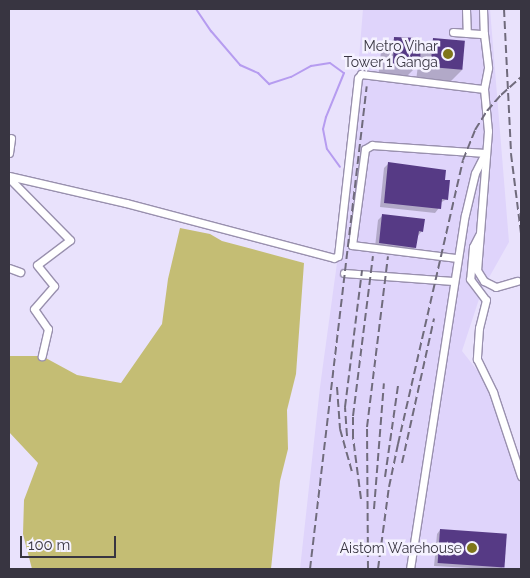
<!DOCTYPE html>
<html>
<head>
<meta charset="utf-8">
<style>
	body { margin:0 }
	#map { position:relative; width:530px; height:578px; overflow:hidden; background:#e9e2fc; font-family:Raleway,sans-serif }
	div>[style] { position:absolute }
	.built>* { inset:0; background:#dfd4fb }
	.green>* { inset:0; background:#c4bd74 }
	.shadow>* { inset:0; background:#0003 }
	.stream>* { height:2px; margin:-1px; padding:0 1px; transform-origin:1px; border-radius:1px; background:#b69cf0 }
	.building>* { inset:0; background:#563a85; transform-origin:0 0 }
	.roads { filter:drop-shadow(1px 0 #9990ae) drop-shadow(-1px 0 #9990ae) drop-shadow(0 1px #9990ae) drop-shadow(0 -1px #9990ae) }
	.minor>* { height:7px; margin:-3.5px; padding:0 3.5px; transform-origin:3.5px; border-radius:3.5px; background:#fff }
	.rail>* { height:2px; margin-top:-1px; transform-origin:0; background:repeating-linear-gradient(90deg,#706b7c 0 8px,transparent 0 12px) }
	.dots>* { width:14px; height:14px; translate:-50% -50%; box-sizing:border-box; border:2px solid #f5f2ff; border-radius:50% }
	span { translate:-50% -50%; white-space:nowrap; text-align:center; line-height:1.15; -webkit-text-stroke:5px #f5f2ff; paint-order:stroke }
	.poi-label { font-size:14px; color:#383541 }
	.right { translate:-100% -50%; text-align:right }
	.frame { position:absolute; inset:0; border:10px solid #383541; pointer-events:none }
	.scale { position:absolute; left:20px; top:536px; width:96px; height:22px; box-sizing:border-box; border:2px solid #383541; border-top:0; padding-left:6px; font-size:15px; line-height:18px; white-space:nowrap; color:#383541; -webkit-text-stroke:4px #f5f2ff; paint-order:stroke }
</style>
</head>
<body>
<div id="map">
	<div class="built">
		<div style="clip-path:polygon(363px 9px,490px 9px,509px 242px,482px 290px,462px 351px,488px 384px,521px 483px,521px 569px,300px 569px,320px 387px,350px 168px)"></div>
	</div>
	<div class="green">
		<div style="clip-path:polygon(180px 228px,210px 234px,222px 241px,304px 263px,296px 374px,287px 410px,288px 449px,280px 481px,271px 569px,32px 569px,23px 534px,24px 500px,38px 463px,9px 432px,9px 356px,42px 356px,77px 375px,121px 383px,162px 324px,168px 279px)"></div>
	</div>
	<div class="shadow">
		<div style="clip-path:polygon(395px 38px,418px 55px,434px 39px,462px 70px,448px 84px,416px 81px,418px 65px,403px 80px,378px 78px,381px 52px)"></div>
		<div style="clip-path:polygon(389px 163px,447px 199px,440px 203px,439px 208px,435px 213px,380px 207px,384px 168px)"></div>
		<div style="clip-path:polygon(383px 215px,422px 231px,417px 237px,415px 247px,411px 252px,375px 247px,378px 220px)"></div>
		<div style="clip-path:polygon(440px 530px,503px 567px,500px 569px,487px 569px,434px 566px,437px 534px)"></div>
	</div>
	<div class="stream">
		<div style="left:196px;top:9px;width:27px;rotate:56deg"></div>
		<div style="left:211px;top:31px;width:45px;rotate:49.5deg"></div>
		<div style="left:240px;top:65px;width:20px;rotate:24deg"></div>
		<div style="left:258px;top:73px;width:16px;rotate:45deg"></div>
		<div style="left:269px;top:84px;width:23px;rotate:-18deg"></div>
		<div style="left:291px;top:77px;width:23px;rotate:-29deg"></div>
		<div style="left:311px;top:66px;width:19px;rotate:-9deg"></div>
		<div style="left:330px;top:63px;width:17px;rotate:36deg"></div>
		<div style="left:344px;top:73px;width:48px;rotate:112.2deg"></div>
		<div style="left:326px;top:117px;width:12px;rotate:104deg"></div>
		<div style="left:323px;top:129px;width:20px;rotate:79deg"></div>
		<div style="left:327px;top:149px;width:22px;rotate:54deg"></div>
	</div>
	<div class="building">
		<div style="left:394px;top:37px;width:27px;height:27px;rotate:2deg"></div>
		<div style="left:433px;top:38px;width:32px;height:29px;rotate:5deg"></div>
		<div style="clip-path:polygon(388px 162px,446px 170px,445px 180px,450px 180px,448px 200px,442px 199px,441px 209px,384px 203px)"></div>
		<div style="clip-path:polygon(382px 214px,425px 219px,423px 232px,419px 231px,416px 248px,379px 243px)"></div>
		<div style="left:440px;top:529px;width:67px;height:34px;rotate:4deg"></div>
	</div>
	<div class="roads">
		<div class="minor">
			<div style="left:466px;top:9px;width:24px;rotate:88deg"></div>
			<div style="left:483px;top:9px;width:25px;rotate:88deg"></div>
			<div style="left:453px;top:32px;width:31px;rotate:4deg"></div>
			<div style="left:484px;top:34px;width:34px;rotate:83deg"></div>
			<div style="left:488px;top:68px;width:21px;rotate:101deg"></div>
			<div style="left:9px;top:153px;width:15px;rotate:-82deg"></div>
			<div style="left:9px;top:176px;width:120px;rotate:13deg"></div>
			<div style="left:126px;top:203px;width:215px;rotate:14.8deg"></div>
			<div style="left:334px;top:258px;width:4px;rotate:-27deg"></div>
			<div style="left:338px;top:256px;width:179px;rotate:-83.6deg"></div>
			<div style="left:358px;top:78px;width:5px;rotate:-53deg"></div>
			<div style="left:361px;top:74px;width:124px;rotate:7deg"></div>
			<div style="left:484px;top:89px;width:42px;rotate:84.6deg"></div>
			<div style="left:488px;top:131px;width:139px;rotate:94.5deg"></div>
			<div style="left:477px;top:270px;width:13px;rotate:58deg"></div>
			<div style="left:484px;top:281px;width:13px;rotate:27deg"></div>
			<div style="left:496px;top:287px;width:22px;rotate:-16deg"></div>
			<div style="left:9px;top:178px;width:87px;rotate:45.5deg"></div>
			<div style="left:70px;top:240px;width:41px;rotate:142.9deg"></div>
			<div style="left:37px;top:265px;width:27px;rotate:51deg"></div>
			<div style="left:54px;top:286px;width:30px;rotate:131deg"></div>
			<div style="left:34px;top:309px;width:24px;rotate:55deg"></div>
			<div style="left:48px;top:329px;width:28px;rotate:103deg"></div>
			<div style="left:479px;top:235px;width:13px;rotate:117deg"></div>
			<div style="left:473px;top:247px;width:32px;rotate:95deg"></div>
			<div style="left:470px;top:279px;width:26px;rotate:53deg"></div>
			<div style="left:486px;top:300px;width:29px;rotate:104deg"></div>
			<div style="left:479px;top:328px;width:31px;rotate:94deg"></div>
			<div style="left:477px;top:359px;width:37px;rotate:64deg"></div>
			<div style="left:493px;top:392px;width:89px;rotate:71.6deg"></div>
			<div style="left:9px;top:268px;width:12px;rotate:20deg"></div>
			<div style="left:344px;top:273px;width:109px;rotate:4.2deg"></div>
			<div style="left:410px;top:569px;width:358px;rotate:-81.2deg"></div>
			<div style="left:465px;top:215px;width:43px;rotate:-76.6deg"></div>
			<div style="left:475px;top:173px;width:22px;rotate:-63deg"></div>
			<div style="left:485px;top:153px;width:113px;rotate:-176deg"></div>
			<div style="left:372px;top:145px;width:8px;rotate:150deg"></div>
			<div style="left:365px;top:149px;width:97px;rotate:97.7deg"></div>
			<div style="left:352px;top:245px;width:106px;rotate:7.1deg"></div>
		</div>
	</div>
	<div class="rail">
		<div style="left:504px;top:9px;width:145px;rotate:87.2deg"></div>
		<div style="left:511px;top:154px;width:80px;rotate:82.8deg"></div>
		<div style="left:337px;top:387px;width:42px;rotate:85.9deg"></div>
		<div style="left:340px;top:429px;width:45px;rotate:74.4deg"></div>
		<div style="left:347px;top:436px;width:29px;rotate:-94deg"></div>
		<div style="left:345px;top:407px;width:138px;rotate:-82.9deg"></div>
		<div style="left:402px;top:463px;width:148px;rotate:-77.5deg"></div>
		<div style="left:385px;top:477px;width:92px;rotate:-81.9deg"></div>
		<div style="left:361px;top:499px;width:63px;rotate:-97.4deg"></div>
		<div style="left:353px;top:437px;width:21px;rotate:-90deg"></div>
		<div style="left:353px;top:416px;width:161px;rotate:-82.9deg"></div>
		<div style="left:374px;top:509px;width:126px;rotate:-85.5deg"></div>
		<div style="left:310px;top:569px;width:486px;rotate:-83.3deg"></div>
		<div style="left:368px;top:569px;width:142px;rotate:-90.4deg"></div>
		<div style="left:367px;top:427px;width:172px;rotate:-83deg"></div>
		<div style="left:378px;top:569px;width:83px;rotate:-82.4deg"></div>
		<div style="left:389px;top:487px;width:44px;rotate:-78.2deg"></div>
		<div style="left:398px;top:444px;width:291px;rotate:-77.1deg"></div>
		<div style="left:463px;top:160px;width:32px;rotate:-68deg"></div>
		<div style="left:475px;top:130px;width:22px;rotate:-58deg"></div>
		<div style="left:487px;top:111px;width:21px;rotate:-49deg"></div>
		<div style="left:501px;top:95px;width:27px;rotate:-42deg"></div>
	</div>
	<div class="dots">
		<div style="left:448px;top:54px;background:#7f761a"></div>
		<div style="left:472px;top:548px;background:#7f761a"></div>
	</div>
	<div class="poi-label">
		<span class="right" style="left:438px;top:54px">Metro Vihar<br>Tower 1 Ganga</span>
		<span class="right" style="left:462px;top:548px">Aistom Warehouse</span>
	</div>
	<div class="frame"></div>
	<div class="scale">100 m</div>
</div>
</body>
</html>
